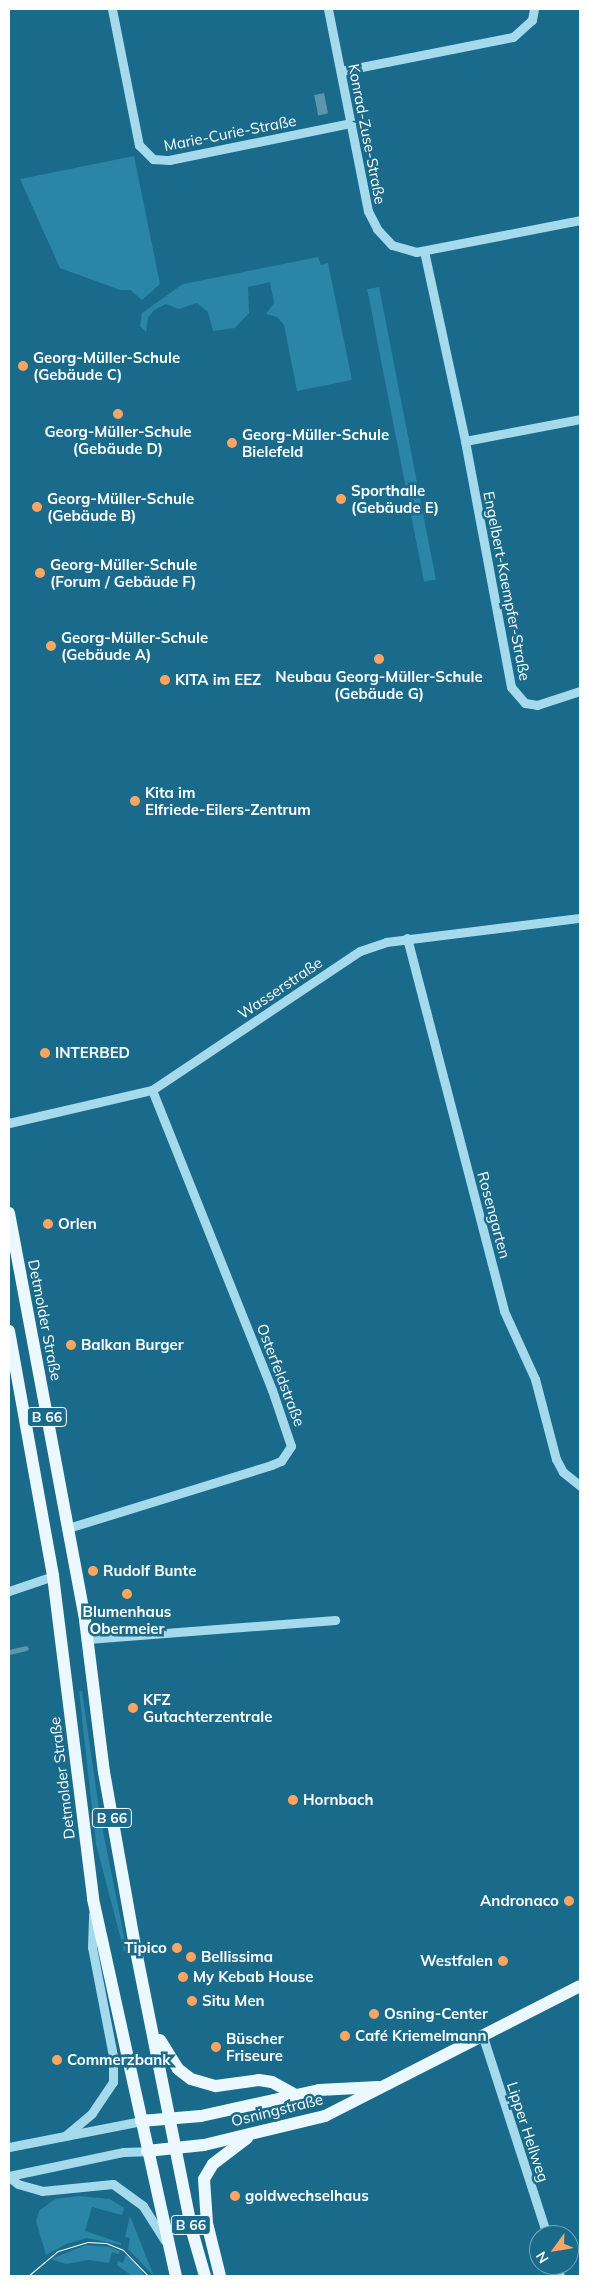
<!DOCTYPE html>
<html>
<head>
<meta charset="utf-8">
<style>
	body { margin:0 }
	#map { position:relative; width:589px; height:2285px; overflow:hidden; background:#1a6b8b; font-family:Mulish,sans-serif }
	div>[style] { position:absolute }
	.green>* { inset:0; background:#2a85a7; transform-origin:0 0 }
	.water>* { inset:0; background:#5d96ac; transform-origin:0 0 }
	.stream>* { height:5px; margin:-2.5px; padding:0 2.5px; transform-origin:2.5px; border-radius:2.5px; background:#5d96ac }
	.minor>* { height:9px; margin:-4.5px; padding:0 4.5px; transform-origin:4.5px; border-radius:4.5px; background:#a5daed }
	.major>* { height:12px; margin:-6px; padding:0 6px; transform-origin:6px; border-radius:6px; background:#ebf8ff }
	.tram>* { height:1px; margin:-0.5px; padding:0 0.5px; transform-origin:0.5px; border-radius:0.5px; background:#fff }
	.dots>* { width:14px; height:14px; translate:-50% -50%; box-sizing:border-box; border:2px solid #1a6b8b; border-radius:50% }
	span { translate:-50% -50%; white-space:nowrap; text-align:center; line-height:1.15; -webkit-text-stroke:5px #1a6b8b; paint-order:stroke }
	.shield-label span { padding:1px 4px; background:#1a6b8b; border:1px solid; border-radius:4px; -webkit-text-stroke-width:0 }
	.shield-label { font-size:14px; color:#fff; font-weight:700 }
	.street-label { font-size:15px; color:#fff }
	.poi-label { font-size:15px; color:#fff; font-weight:700 }
	.left { translate:0 -50%; text-align:left }
	.right { translate:-100% -50%; text-align:right }
	.frame { position:absolute; inset:0; border:10px solid #fff; pointer-events:none }
	.north { position:absolute; left:529px; top:2225px; width:50px; height:50px; box-sizing:border-box; background:#1a6b8b; border:1px solid #76a6b9; border-radius:50%; rotate:238deg; font-size:14px; font-weight:700; line-height:20px; text-align:center; color:#fff }
	.north::after { content:''; display:block; margin:auto; width:18px; height:22px; background:#ffa561; clip-path:polygon(50% 0,100% 100%,50% 72%,0 100%) }
</style>
</head>
<body>
<div id="map">
	<div class="green">
		<div style="clip-path:polygon(134px 156px,160px 284px,142px 300px,130px 290px,120px 290px,60px 268px,20px 179px)"></div>
		<div style="clip-path:polygon(318px 257px,321px 265px,328px 263px,352px 380px,297px 391px,284px 325px,277px 317px,266px 314px,274px 303px,270px 282px,248px 287px,249px 313px,235px 328px,213px 331px,208px 312px,197px 303px,179px 309px,166px 304px,154px 310px,148px 318px,146px 332px,140px 326px,142px 313px,183px 284px)"></div>
		<div style="left:379px;top:287px;width:298px;height:12px;rotate:79deg"></div>
		<div style="clip-path:polygon(79px 1691px,82px 1691px,100px 1816px,127px 1951px,124px 1951px,96px 1844px)"></div>
		<div style="clip-path:polygon(79px 2196px,110px 2199px,124px 2208px,122px 2215px,92px 2207px,85px 2231px,121px 2243px,121px 2245px,87px 2238px,66px 2244px,46px 2255px,36px 2221px,39px 2211px,55px 2199px)"></div>
		<div style="clip-path:polygon(130px 2216px,154px 2276px,128px 2249px,130px 2238px,125px 2237px)"></div>
		<div style="clip-path:polygon(86px 2245px,110px 2247px,120px 2251px,119px 2254px,112px 2252px,109px 2263px,89px 2260px,66px 2264px,51px 2259px)"></div>
		<div style="clip-path:polygon(126px 2255px,138px 2265px,145px 2276px,132px 2276px,117px 2265px,118px 2261px,123px 2263px)"></div>
	</div>
	<div class="water">
		<div style="left:324px;top:93px;width:21px;height:10px;rotate:79deg"></div>
	</div>
	<div class="stream">
		<div style="left:9px;top:1652px;width:17px;rotate:-13deg"></div>
	</div>
	<div class="minor">
		<div style="left:112px;top:9px;width:139px;rotate:78.8deg"></div>
		<div style="left:139px;top:145px;width:20px;rotate:45deg"></div>
		<div style="left:153px;top:159px;width:16px;rotate:4deg"></div>
		<div style="left:169px;top:160px;width:186px;rotate:-11.5deg"></div>
		<div style="left:328px;top:9px;width:206px;rotate:78.8deg"></div>
		<div style="left:368px;top:211px;width:20px;rotate:63deg"></div>
		<div style="left:377px;top:229px;width:22px;rotate:47deg"></div>
		<div style="left:392px;top:245px;width:25px;rotate:16deg"></div>
		<div style="left:416px;top:252px;width:167px;rotate:-11deg"></div>
		<div style="left:341px;top:71px;width:175px;rotate:-11.2deg"></div>
		<div style="left:513px;top:37px;width:25px;rotate:-42deg"></div>
		<div style="left:532px;top:20px;width:11px;rotate:-80deg"></div>
		<div style="left:424px;top:251px;width:194px;rotate:77.8deg"></div>
		<div style="left:465px;top:441px;width:250px;rotate:79.4deg"></div>
		<div style="left:511px;top:687px;width:21px;rotate:49deg"></div>
		<div style="left:525px;top:703px;width:12px;rotate:9deg"></div>
		<div style="left:537px;top:705px;width:45px;rotate:-18deg"></div>
		<div style="left:465px;top:441px;width:117px;rotate:-10.8deg"></div>
		<div style="left:407px;top:938px;width:385px;rotate:75.4deg"></div>
		<div style="left:504px;top:1311px;width:75px;rotate:65.5deg"></div>
		<div style="left:535px;top:1379px;width:83px;rotate:75.3deg"></div>
		<div style="left:556px;top:1459px;width:15px;rotate:62deg"></div>
		<div style="left:563px;top:1472px;width:22px;rotate:39deg"></div>
		<div style="left:9px;top:1123px;width:147px;rotate:-13deg"></div>
		<div style="left:152px;top:1090px;width:250px;rotate:-33.8deg"></div>
		<div style="left:360px;top:951px;width:28px;rotate:-19deg"></div>
		<div style="left:386px;top:942px;width:195px;rotate:-7.1deg"></div>
		<div style="left:68px;top:1528px;width:213px;rotate:-17.2deg"></div>
		<div style="left:271px;top:1465px;width:11px;rotate:-22deg"></div>
		<div style="left:281px;top:1461px;width:18px;rotate:-56deg"></div>
		<div style="left:291px;top:1446px;width:59px;rotate:-108.7deg"></div>
		<div style="left:272px;top:1390px;width:323px;rotate:-111.8deg"></div>
		<div style="left:9px;top:1591px;width:46px;rotate:-18.8deg"></div>
		<div style="left:88px;top:1639px;width:248px;rotate:-4.4deg"></div>
		<div style="left:483px;top:2037px;width:208px;rotate:72.1deg"></div>
		<div style="left:65px;top:2136px;width:35px;rotate:-40deg"></div>
		<div style="left:92px;top:2113px;width:37px;rotate:-56deg"></div>
		<div style="left:113px;top:2082px;width:26px;rotate:-90deg"></div>
		<div style="left:113px;top:2056px;width:111px;rotate:-100.9deg"></div>
		<div style="left:92px;top:1947px;width:33px;rotate:-88deg"></div>
		<div style="left:9px;top:2147px;width:135px;rotate:-11.1deg"></div>
		<div style="left:9px;top:2176px;width:116px;rotate:-11.9deg"></div>
		<div style="left:123px;top:2152px;width:24px;rotate:-2deg"></div>
		<div style="left:9px;top:2177px;width:11px;rotate:38deg"></div>
		<div style="left:18px;top:2184px;width:25px;rotate:16deg"></div>
		<div style="left:42px;top:2191px;width:71px;rotate:-5.6deg"></div>
		<div style="left:113px;top:2184px;width:37px;rotate:36deg"></div>
		<div style="left:143px;top:2206px;width:41px;rotate:57.8deg"></div>
		<div style="left:556px;top:2265px;width:12px;rotate:70deg"></div>
	</div>
	<div class="major">
		<div style="left:9px;top:1213px;width:414px;rotate:79.4deg"></div>
		<div style="left:85px;top:1620px;width:153px;rotate:82.9deg"></div>
		<div style="left:104px;top:1772px;width:172px;rotate:79.9deg"></div>
		<div style="left:134px;top:1941px;width:296px;rotate:78.7deg"></div>
		<div style="left:192px;top:2231px;width:47px;rotate:73.9deg"></div>
		<div style="left:9px;top:1331px;width:249px;rotate:79.8deg"></div>
		<div style="left:53px;top:1576px;width:325px;rotate:82.9deg"></div>
		<div style="left:93px;top:1899px;width:386px;rotate:77.6deg"></div>
		<div style="left:160px;top:2040px;width:34px;rotate:58deg"></div>
		<div style="left:178px;top:2069px;width:16px;rotate:38deg"></div>
		<div style="left:191px;top:2079px;width:26px;rotate:16deg"></div>
		<div style="left:216px;top:2086px;width:43px;rotate:-7.9deg"></div>
		<div style="left:259px;top:2080px;width:13px;rotate:9deg"></div>
		<div style="left:272px;top:2082px;width:26px;rotate:29deg"></div>
		<div style="left:141px;top:2121px;width:60px;rotate:-4.8deg"></div>
		<div style="left:201px;top:2116px;width:121px;rotate:-12.4deg"></div>
		<div style="left:319px;top:2090px;width:59px;rotate:-2.9deg"></div>
		<div style="left:147px;top:2151px;width:57px;rotate:-6deg"></div>
		<div style="left:204px;top:2145px;width:124px;rotate:-13.5deg"></div>
		<div style="left:325px;top:2116px;width:286px;rotate:-27deg"></div>
		<div style="left:220px;top:2276px;width:55px;rotate:-103.8deg"></div>
		<div style="left:207px;top:2223px;width:44px;rotate:-93.9deg"></div>
		<div style="left:204px;top:2179px;width:17px;rotate:-59deg"></div>
		<div style="left:213px;top:2164px;width:43px;rotate:-37.4deg"></div>
	</div>
	<div class="tram">
		<div style="left:28px;top:2276px;width:39px;rotate:-40deg"></div>
		<div style="left:58px;top:2251px;width:30px;rotate:-17deg"></div>
		<div style="left:87px;top:2242px;width:19px;rotate:3deg"></div>
		<div style="left:106px;top:2243px;width:18px;rotate:22deg"></div>
		<div style="left:123px;top:2250px;width:36px;rotate:46deg"></div>
	</div>
	<div class="dots">
		<div style="left:23px;top:366px;background:#ffa561"></div>
		<div style="left:118px;top:414px;background:#ffa561"></div>
		<div style="left:232px;top:443px;background:#ffa561"></div>
		<div style="left:341px;top:499px;background:#ffa561"></div>
		<div style="left:37px;top:507px;background:#ffa561"></div>
		<div style="left:40px;top:573px;background:#ffa561"></div>
		<div style="left:51px;top:646px;background:#ffa561"></div>
		<div style="left:379px;top:659px;background:#ffa561"></div>
		<div style="left:165px;top:680px;background:#ffa561"></div>
		<div style="left:135px;top:801px;background:#ffa561"></div>
		<div style="left:45px;top:1053px;background:#ffa561"></div>
		<div style="left:48px;top:1224px;background:#ffa561"></div>
		<div style="left:71px;top:1345px;background:#ffa561"></div>
		<div style="left:93px;top:1571px;background:#ffa561"></div>
		<div style="left:127px;top:1594px;background:#ffa561"></div>
		<div style="left:133px;top:1708px;background:#ffa561"></div>
		<div style="left:293px;top:1800px;background:#ffa561"></div>
		<div style="left:569px;top:1901px;background:#ffa561"></div>
		<div style="left:177px;top:1948px;background:#ffa561"></div>
		<div style="left:191px;top:1957px;background:#ffa561"></div>
		<div style="left:503px;top:1961px;background:#ffa561"></div>
		<div style="left:183px;top:1977px;background:#ffa561"></div>
		<div style="left:192px;top:2001px;background:#ffa561"></div>
		<div style="left:374px;top:2014px;background:#ffa561"></div>
		<div style="left:345px;top:2036px;background:#ffa561"></div>
		<div style="left:216px;top:2047px;background:#ffa561"></div>
		<div style="left:57px;top:2060px;background:#ffa561"></div>
		<div style="left:235px;top:2196px;background:#ffa561"></div>
	</div>
	<div class="shield-label">
		<span style="left:47px;top:1417px">B 66</span>
		<span style="left:112px;top:1818px">B 66</span>
		<span style="left:191px;top:2225px">B 66</span>
	</div>
	<div class="street-label">
		<span style="left:230px;top:133px;rotate:-11deg">Marie-Curie-Straße</span>
		<span style="left:367px;top:134px;rotate:79deg">Konrad-Zuse-Straße</span>
		<span style="left:507px;top:586px;rotate:79deg">Engelbert-Kaempfer-Straße</span>
		<span style="left:280px;top:988px;rotate:-34deg">Wasserstraße</span>
		<span style="left:494px;top:1215px;rotate:75deg">Rosengarten</span>
		<span style="left:45px;top:1320px;rotate:79deg">Detmolder Straße</span>
		<span style="left:281px;top:1375px;rotate:69deg">Osterfeldstraße</span>
		<span style="left:62px;top:1778px;rotate:-97deg">Detmolder Straße</span>
		<span style="left:277px;top:2110px;rotate:-14deg">Osningstraße</span>
		<span style="left:528px;top:2132px;rotate:72deg">Lipper Hellweg</span>
	</div>
	<div class="poi-label">
		<span class="left" style="left:33px;top:366px">Georg-Müller-Schule<br>(Gebäude C)</span>
		<span style="left:118px;top:440px">Georg-Müller-Schule<br>(Gebäude D)</span>
		<span class="left" style="left:242px;top:443px">Georg-Müller-Schule<br>Bielefeld</span>
		<span class="left" style="left:351px;top:499px">Sporthalle<br>(Gebäude E)</span>
		<span class="left" style="left:47px;top:507px">Georg-Müller-Schule<br>(Gebäude B)</span>
		<span class="left" style="left:50px;top:573px">Georg-Müller-Schule<br>(Forum / Gebäude F)</span>
		<span class="left" style="left:61px;top:646px">Georg-Müller-Schule<br>(Gebäude A)</span>
		<span style="left:379px;top:685px">Neubau Georg-Müller-Schule<br>(Gebäude G)</span>
		<span class="left" style="left:175px;top:680px">KITA im EEZ</span>
		<span class="left" style="left:145px;top:801px">Kita im<br>Elfriede-Eilers-Zentrum</span>
		<span class="left" style="left:55px;top:1053px">INTERBED</span>
		<span class="left" style="left:58px;top:1224px">Orlen</span>
		<span class="left" style="left:81px;top:1345px">Balkan Burger</span>
		<span class="left" style="left:103px;top:1571px">Rudolf Bunte</span>
		<span style="left:127px;top:1620px">Blumenhaus<br>Obermeier</span>
		<span class="left" style="left:143px;top:1708px">KFZ<br>Gutachterzentrale</span>
		<span class="left" style="left:303px;top:1800px">Hornbach</span>
		<span class="right" style="left:559px;top:1901px">Andronaco</span>
		<span class="right" style="left:167px;top:1948px">Tipico</span>
		<span class="left" style="left:201px;top:1957px">Bellissima</span>
		<span class="right" style="left:493px;top:1961px">Westfalen</span>
		<span class="left" style="left:193px;top:1977px">My Kebab House</span>
		<span class="left" style="left:202px;top:2001px">Situ Men</span>
		<span class="left" style="left:384px;top:2014px">Osning-Center</span>
		<span class="left" style="left:355px;top:2036px">Café Kriemelmann</span>
		<span class="left" style="left:226px;top:2047px">Büscher<br>Friseure</span>
		<span class="left" style="left:67px;top:2060px">Commerzbank</span>
		<span class="left" style="left:245px;top:2196px">goldwechselhaus</span>
	</div>
	<div class="frame"></div>
	<div class="north">N</div>
</div>
</body>
</html>
